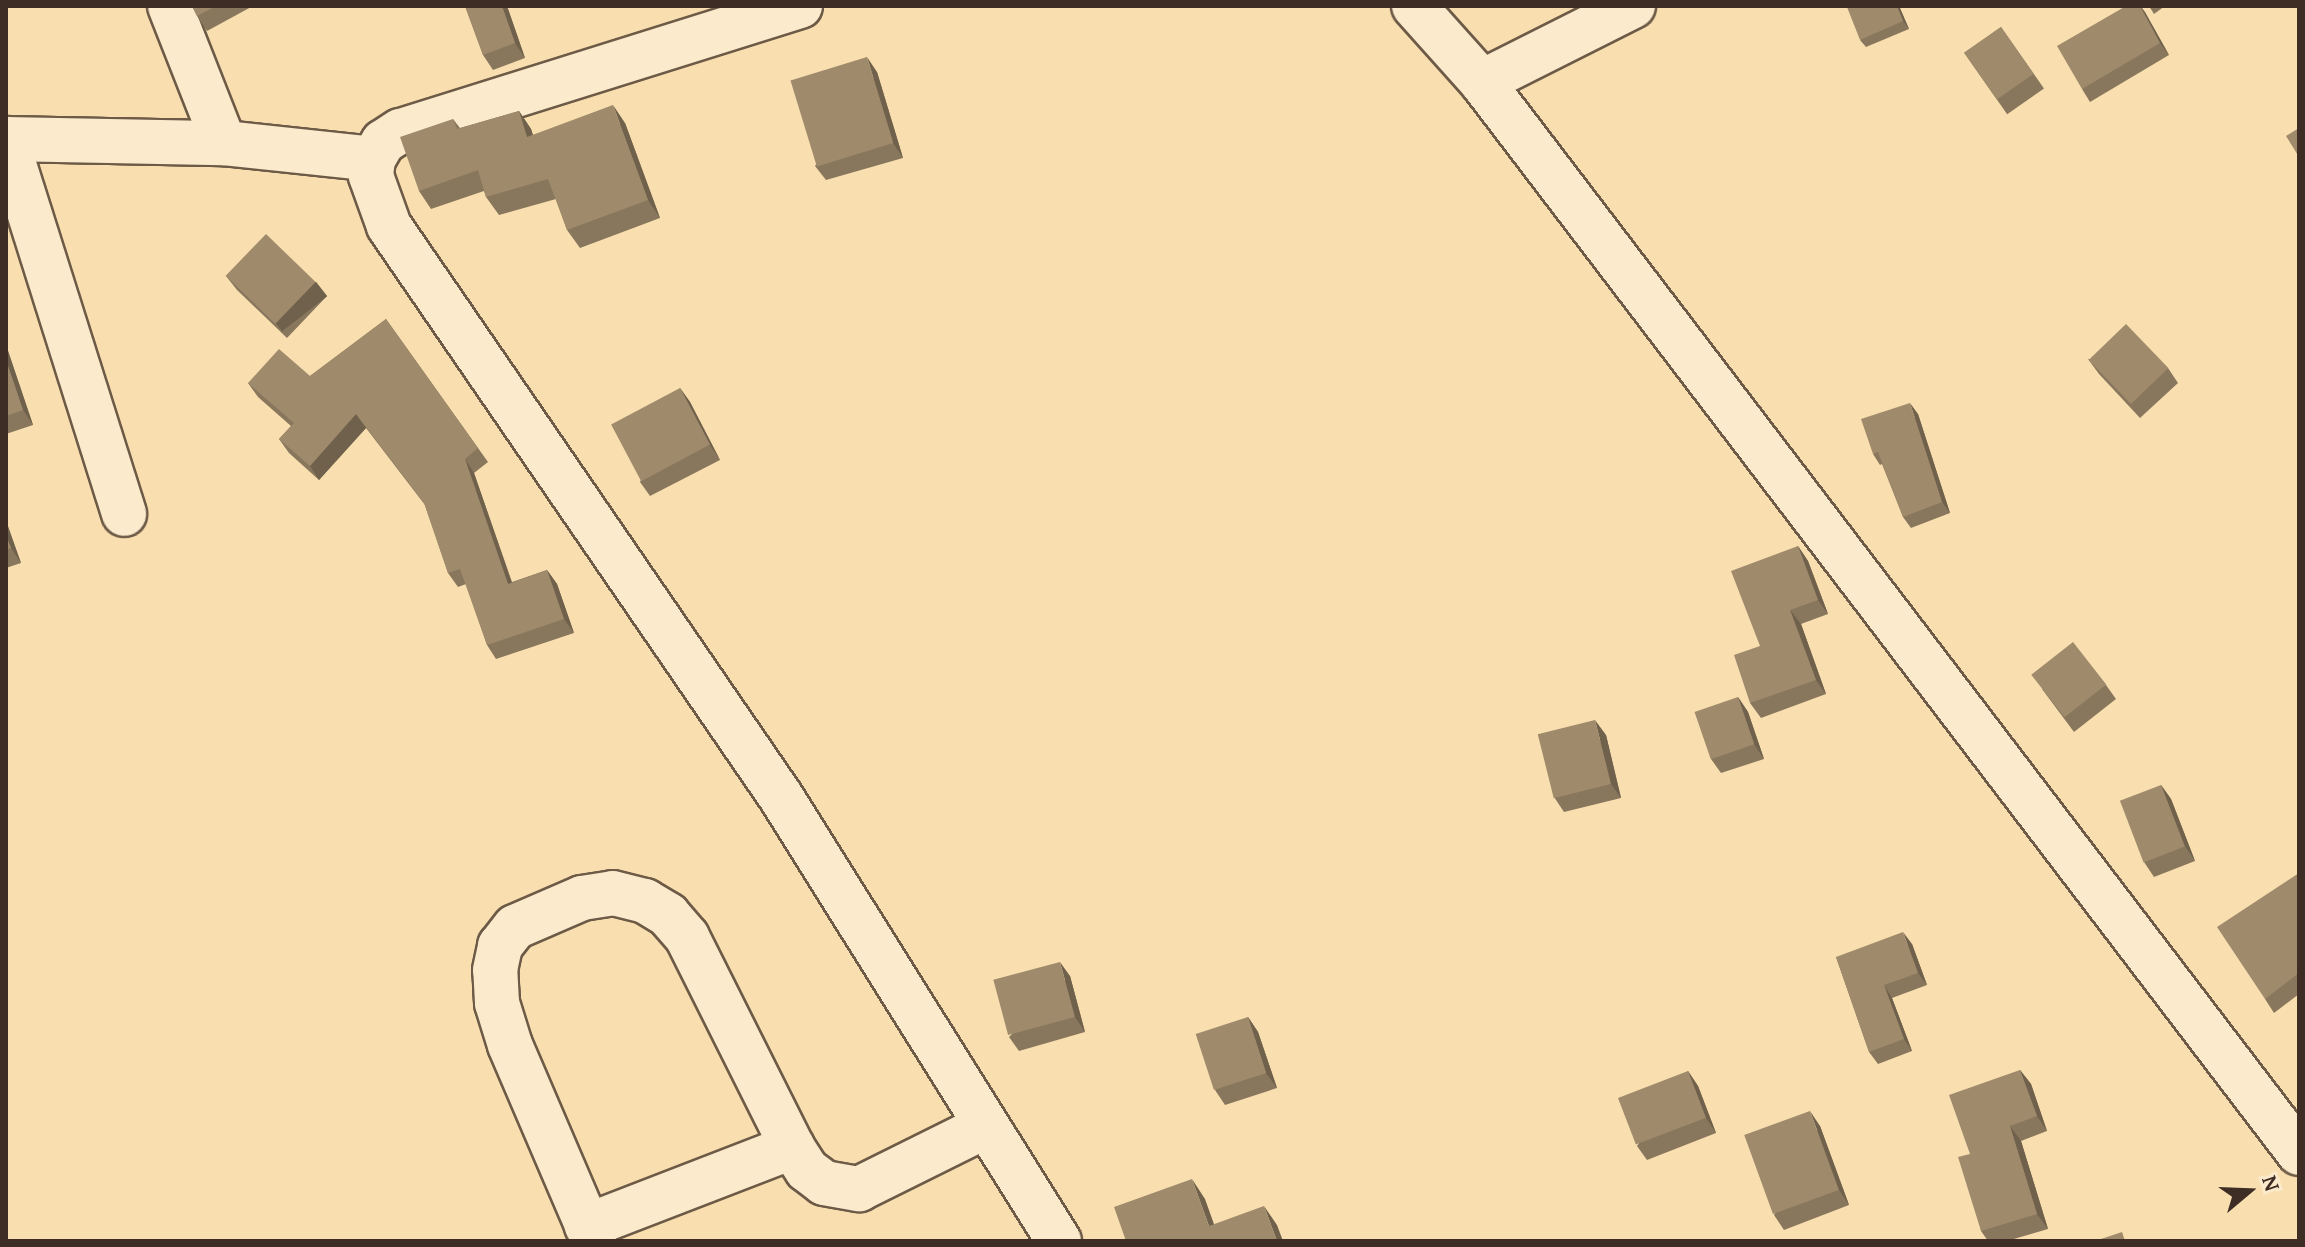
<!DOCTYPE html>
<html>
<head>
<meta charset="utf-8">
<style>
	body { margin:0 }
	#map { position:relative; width:2305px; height:1247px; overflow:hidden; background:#f9dfaf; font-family:"Gentium Book Plus",serif }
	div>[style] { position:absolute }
	.roads { filter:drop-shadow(2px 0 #6d5a47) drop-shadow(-2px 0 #6d5a47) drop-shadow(0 2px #6d5a47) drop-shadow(0 -2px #6d5a47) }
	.street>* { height:44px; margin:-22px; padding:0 22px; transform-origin:22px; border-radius:22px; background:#fbeacb }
	.wall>* { inset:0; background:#89775d; transform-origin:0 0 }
	.shaded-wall>* { inset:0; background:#6f614c; transform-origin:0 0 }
	.building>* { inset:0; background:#9f8a6c; transform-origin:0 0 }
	span { translate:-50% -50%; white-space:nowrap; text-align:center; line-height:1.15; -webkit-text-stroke:8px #fbeacb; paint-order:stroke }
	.frame { position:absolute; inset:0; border:8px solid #3e2d24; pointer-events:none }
	.north { position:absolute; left:2209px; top:1151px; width:80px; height:80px; -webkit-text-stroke:6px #fbeacb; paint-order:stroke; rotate:71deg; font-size:22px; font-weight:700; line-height:32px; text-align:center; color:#3e2d24 }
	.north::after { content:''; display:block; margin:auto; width:28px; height:36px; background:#3e2d24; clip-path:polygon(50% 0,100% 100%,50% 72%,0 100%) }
</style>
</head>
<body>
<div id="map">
	<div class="roads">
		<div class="street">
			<div style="left:170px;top:6px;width:147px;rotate:68.5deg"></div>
			<div style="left:800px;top:6px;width:419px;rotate:162.6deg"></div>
			<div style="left:400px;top:131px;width:20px;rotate:147deg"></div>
			<div style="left:383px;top:142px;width:20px;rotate:120deg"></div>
			<div style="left:373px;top:159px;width:17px;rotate:97deg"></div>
			<div style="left:371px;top:176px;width:53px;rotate:70.2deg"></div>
			<div style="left:389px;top:226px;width:693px;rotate:55.53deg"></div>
			<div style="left:781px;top:797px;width:524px;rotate:57.95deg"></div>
			<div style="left:1414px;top:6px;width:102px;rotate:48.2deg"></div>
			<div style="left:1482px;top:82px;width:1347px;rotate:52.66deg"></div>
			<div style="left:1482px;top:82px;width:169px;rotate:-26.7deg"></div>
			<div style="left:6px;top:139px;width:393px;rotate:72.5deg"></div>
			<div style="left:6px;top:139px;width:218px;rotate:1.1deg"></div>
			<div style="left:224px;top:143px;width:150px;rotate:6.1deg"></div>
			<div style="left:587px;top:1226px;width:220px;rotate:-21.1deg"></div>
			<div style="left:594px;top:1241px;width:213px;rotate:-113.2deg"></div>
			<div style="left:510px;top:1045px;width:44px;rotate:-107.2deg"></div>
			<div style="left:497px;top:1003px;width:33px;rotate:-93deg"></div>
			<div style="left:495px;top:970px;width:25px;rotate:-78deg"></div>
			<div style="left:500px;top:946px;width:24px;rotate:-52deg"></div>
			<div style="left:515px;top:927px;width:73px;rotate:-23.4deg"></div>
			<div style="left:582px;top:898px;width:31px;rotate:-9deg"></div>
			<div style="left:613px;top:893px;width:33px;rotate:14deg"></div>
			<div style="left:645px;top:901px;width:27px;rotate:31deg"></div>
			<div style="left:668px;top:915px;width:29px;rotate:49deg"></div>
			<div style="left:687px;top:937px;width:235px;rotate:63.4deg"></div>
			<div style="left:792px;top:1147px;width:27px;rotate:57deg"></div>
			<div style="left:807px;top:1170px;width:21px;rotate:37deg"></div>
			<div style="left:824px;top:1183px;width:36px;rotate:10deg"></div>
			<div style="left:859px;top:1189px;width:142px;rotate:-26.4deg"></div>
		</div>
	</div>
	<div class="wall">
		<div style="clip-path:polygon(192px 6px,253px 6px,207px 31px,197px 16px)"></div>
		<div style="clip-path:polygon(465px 6px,507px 6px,525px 58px,493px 70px,483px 55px)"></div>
		<div style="clip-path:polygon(1899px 6px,1909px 29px,1866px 47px,1860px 40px)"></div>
		<div style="clip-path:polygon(2126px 6px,2141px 6px,2169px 55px,2090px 102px,2082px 89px)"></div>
		<div style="clip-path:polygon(2149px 6px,2165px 6px,2154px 14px)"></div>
		<div style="left:2001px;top:27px;width:75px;height:45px;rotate:55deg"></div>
		<div style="clip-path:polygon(877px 72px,903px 158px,826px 180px,815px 166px)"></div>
		<div style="clip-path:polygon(519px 111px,531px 129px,533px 135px,625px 123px,660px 218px,580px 248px,567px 230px,556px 199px,499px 215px,486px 197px,484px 191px,431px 209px,419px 191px,453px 119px,460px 128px)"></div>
		<div style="clip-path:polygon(226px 276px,316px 282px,327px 296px,287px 338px,237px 290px)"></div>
		<div style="clip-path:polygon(386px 319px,488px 462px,474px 473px,512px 582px,547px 570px,557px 584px,574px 633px,496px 659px,487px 645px,466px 584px,458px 587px,448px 573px,425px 505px,366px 428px,319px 480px,289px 453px,279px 439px,291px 426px,258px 397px,248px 383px,310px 376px)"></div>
		<div style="clip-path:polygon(6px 345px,33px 425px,6px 434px)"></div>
		<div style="clip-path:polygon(2088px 359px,2168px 368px,2178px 383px,2140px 418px,2099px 374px)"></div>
		<div style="clip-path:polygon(680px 388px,690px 402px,720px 460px,650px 496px,640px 482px)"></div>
		<div style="clip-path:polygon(1918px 414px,1950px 513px,1911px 528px,1903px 517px,1882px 464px,1880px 465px,1873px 454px)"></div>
		<div style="clip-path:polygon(6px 523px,21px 563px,6px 568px)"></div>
		<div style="clip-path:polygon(1798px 546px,1808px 561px,1828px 614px,1801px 624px,1826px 694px,1761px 718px,1750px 703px,1760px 646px)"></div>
		<div style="clip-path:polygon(2106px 685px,2116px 699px,2074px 732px,2042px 689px)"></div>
		<div style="clip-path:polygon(1738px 697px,1748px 712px,1764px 759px,1721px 773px,1711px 759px)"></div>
		<div style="clip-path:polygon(1606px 735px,1621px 798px,1564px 812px,1554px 797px)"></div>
		<div style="clip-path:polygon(2161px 785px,2171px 799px,2195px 861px,2154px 877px,2144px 862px)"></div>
		<div style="clip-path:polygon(2299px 873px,2299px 994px,2274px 1013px,2265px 999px)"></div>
		<div style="clip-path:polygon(1912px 944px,1927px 985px,1892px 998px,1912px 1051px,1878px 1064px,1869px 1052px,1836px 957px)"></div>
		<div style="clip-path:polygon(1070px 976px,1085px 1032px,1019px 1051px,1009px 1037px)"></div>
		<div style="clip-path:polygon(1248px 1017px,1258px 1032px,1277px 1088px,1225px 1105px,1215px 1090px)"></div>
		<div style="clip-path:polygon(2020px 1070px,2031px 1084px,2047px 1131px,2021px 1141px,2048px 1229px,2007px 1241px,1988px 1241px,1981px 1231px,1970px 1154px)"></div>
		<div style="clip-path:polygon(1688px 1071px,1698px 1086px,1716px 1133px,1647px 1160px,1637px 1146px)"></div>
		<div style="clip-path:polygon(1820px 1126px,1849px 1205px,1784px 1230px,1774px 1215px)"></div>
	</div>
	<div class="shaded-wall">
		<div style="clip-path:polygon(502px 6px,507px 6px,525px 58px,515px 43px)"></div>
		<div style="clip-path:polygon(1897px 6px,1899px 6px,1909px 29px,1903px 21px)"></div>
		<div style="clip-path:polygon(2140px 6px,2145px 12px,2169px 55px,2160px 43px)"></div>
		<div style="clip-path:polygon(867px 57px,877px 72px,903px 158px,893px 143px)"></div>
		<div style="clip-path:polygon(613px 105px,625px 123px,660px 218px,648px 200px)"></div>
		<div style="clip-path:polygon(519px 111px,531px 129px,539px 155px,527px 137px)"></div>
		<div style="left:316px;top:282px;width:18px;height:57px;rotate:52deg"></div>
		<div style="clip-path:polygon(6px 345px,33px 425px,23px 410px,6px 360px)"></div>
		<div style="clip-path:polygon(680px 388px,690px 402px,720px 460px,710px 445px)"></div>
		<div style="clip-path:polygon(1910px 403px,1918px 414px,1950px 513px,1942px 502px)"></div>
		<div style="clip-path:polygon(356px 414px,366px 428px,319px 480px,310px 466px)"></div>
		<div style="clip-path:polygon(465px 459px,474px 473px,517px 598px,508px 584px)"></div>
		<div style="clip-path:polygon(6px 523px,8px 526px,21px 563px,11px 548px,6px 535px)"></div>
		<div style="clip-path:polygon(1798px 546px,1808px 561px,1828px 614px,1818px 600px)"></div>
		<div style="clip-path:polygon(547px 570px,557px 584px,574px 633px,564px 619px)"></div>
		<div style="clip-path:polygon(1790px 610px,1801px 624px,1826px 694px,1816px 680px)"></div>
		<div style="clip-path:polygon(1738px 697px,1748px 712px,1764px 759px,1754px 744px)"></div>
		<div style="clip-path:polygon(1595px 720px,1606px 735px,1621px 798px,1611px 784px)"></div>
		<div style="clip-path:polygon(2161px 785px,2171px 799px,2195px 861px,2185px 846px)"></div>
		<div style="clip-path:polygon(1903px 932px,1912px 944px,1927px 985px,1918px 973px)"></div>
		<div style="clip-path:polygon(1060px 962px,1070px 976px,1085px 1032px,1075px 1017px)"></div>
		<div style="clip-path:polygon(1884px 985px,1892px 998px,1912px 1051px,1904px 1039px)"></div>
		<div style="clip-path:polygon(1248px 1017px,1258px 1032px,1277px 1088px,1266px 1073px)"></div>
		<div style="clip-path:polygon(2020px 1070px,2031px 1084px,2047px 1131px,2037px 1116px)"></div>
		<div style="clip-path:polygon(1688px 1071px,1698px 1086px,1716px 1133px,1706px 1118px)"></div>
		<div style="clip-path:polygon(1810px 1111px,1820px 1126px,1849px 1205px,1839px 1190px)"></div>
		<div style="clip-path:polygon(2010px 1126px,2021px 1141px,2048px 1229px,2037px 1214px)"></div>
		<div style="clip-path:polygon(1192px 1179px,1205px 1199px,1220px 1241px,1209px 1226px)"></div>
		<div style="clip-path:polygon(1264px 1206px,1277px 1225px,1283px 1241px,1277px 1241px)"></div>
	</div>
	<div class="building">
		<div style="clip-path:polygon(192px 6px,216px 6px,197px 16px)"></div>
		<div style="clip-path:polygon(465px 6px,502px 6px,515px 43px,483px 55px)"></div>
		<div style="clip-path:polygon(1849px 6px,1897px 6px,1903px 21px,1860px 40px,1847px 7px)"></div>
		<div style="clip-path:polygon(2126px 6px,2140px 6px,2160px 43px,2082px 89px,2057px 46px)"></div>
		<div style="left:2001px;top:27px;width:57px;height:45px;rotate:55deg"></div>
		<div style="left:867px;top:57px;width:90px;height:80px;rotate:73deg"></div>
		<div style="clip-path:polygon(613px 105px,648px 200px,567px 230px,548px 179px,486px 197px,478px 170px,419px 191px,400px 137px,453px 119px,457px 129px,519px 111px,527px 137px)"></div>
		<div style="clip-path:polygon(2299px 128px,2299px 157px,2286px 136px)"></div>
		<div style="left:266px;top:234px;width:69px;height:58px;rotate:44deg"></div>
		<div style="clip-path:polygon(386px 319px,478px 448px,465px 459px,508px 584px,547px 570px,564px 619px,487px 645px,460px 569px,448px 573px,424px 503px,356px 414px,310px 466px,279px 439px,294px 423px,248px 383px,279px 349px,310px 376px)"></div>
		<div style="left:2126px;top:324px;width:61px;height:52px;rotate:46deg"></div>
		<div style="clip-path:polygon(6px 360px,23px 410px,6px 416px)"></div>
		<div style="left:680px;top:388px;width:64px;height:78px;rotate:62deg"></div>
		<div style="clip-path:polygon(1910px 403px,1942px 502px,1903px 517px,1878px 452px,1873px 454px,1861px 419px)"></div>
		<div style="clip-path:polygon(6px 535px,11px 548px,6px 550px)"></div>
		<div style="clip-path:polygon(1798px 546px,1818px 600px,1790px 610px,1816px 680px,1750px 703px,1734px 655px,1760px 646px,1731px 571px)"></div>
		<div style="left:2073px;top:642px;width:54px;height:53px;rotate:52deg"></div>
		<div style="left:1738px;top:697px;width:50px;height:46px;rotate:71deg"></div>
		<div style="left:1595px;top:720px;width:66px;height:59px;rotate:76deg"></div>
		<div style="left:2161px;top:785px;width:66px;height:44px;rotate:69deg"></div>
		<div style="clip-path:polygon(2299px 873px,2299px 973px,2265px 999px,2217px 927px)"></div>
		<div style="clip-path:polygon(1903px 932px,1918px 973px,1884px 985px,1904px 1039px,1869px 1052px,1836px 957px)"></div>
		<div style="left:1060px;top:962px;width:57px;height:69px;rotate:75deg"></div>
		<div style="left:1248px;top:1017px;width:59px;height:55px;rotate:72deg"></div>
		<div style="clip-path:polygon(2020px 1070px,2037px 1116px,2010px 1126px,2037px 1214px,1981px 1231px,1958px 1157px,1970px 1154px,1949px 1095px)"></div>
		<div style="left:1688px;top:1071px;width:50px;height:75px;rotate:69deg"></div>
		<div style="left:1810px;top:1111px;width:84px;height:70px;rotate:70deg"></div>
		<div style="clip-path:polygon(1192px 1179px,1209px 1226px,1264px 1206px,1277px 1241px,1126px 1241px,1114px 1207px)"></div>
		<div style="clip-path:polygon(2122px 1232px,2125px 1241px,2095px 1241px)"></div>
	</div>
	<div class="frame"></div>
	<div class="north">N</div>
</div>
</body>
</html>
